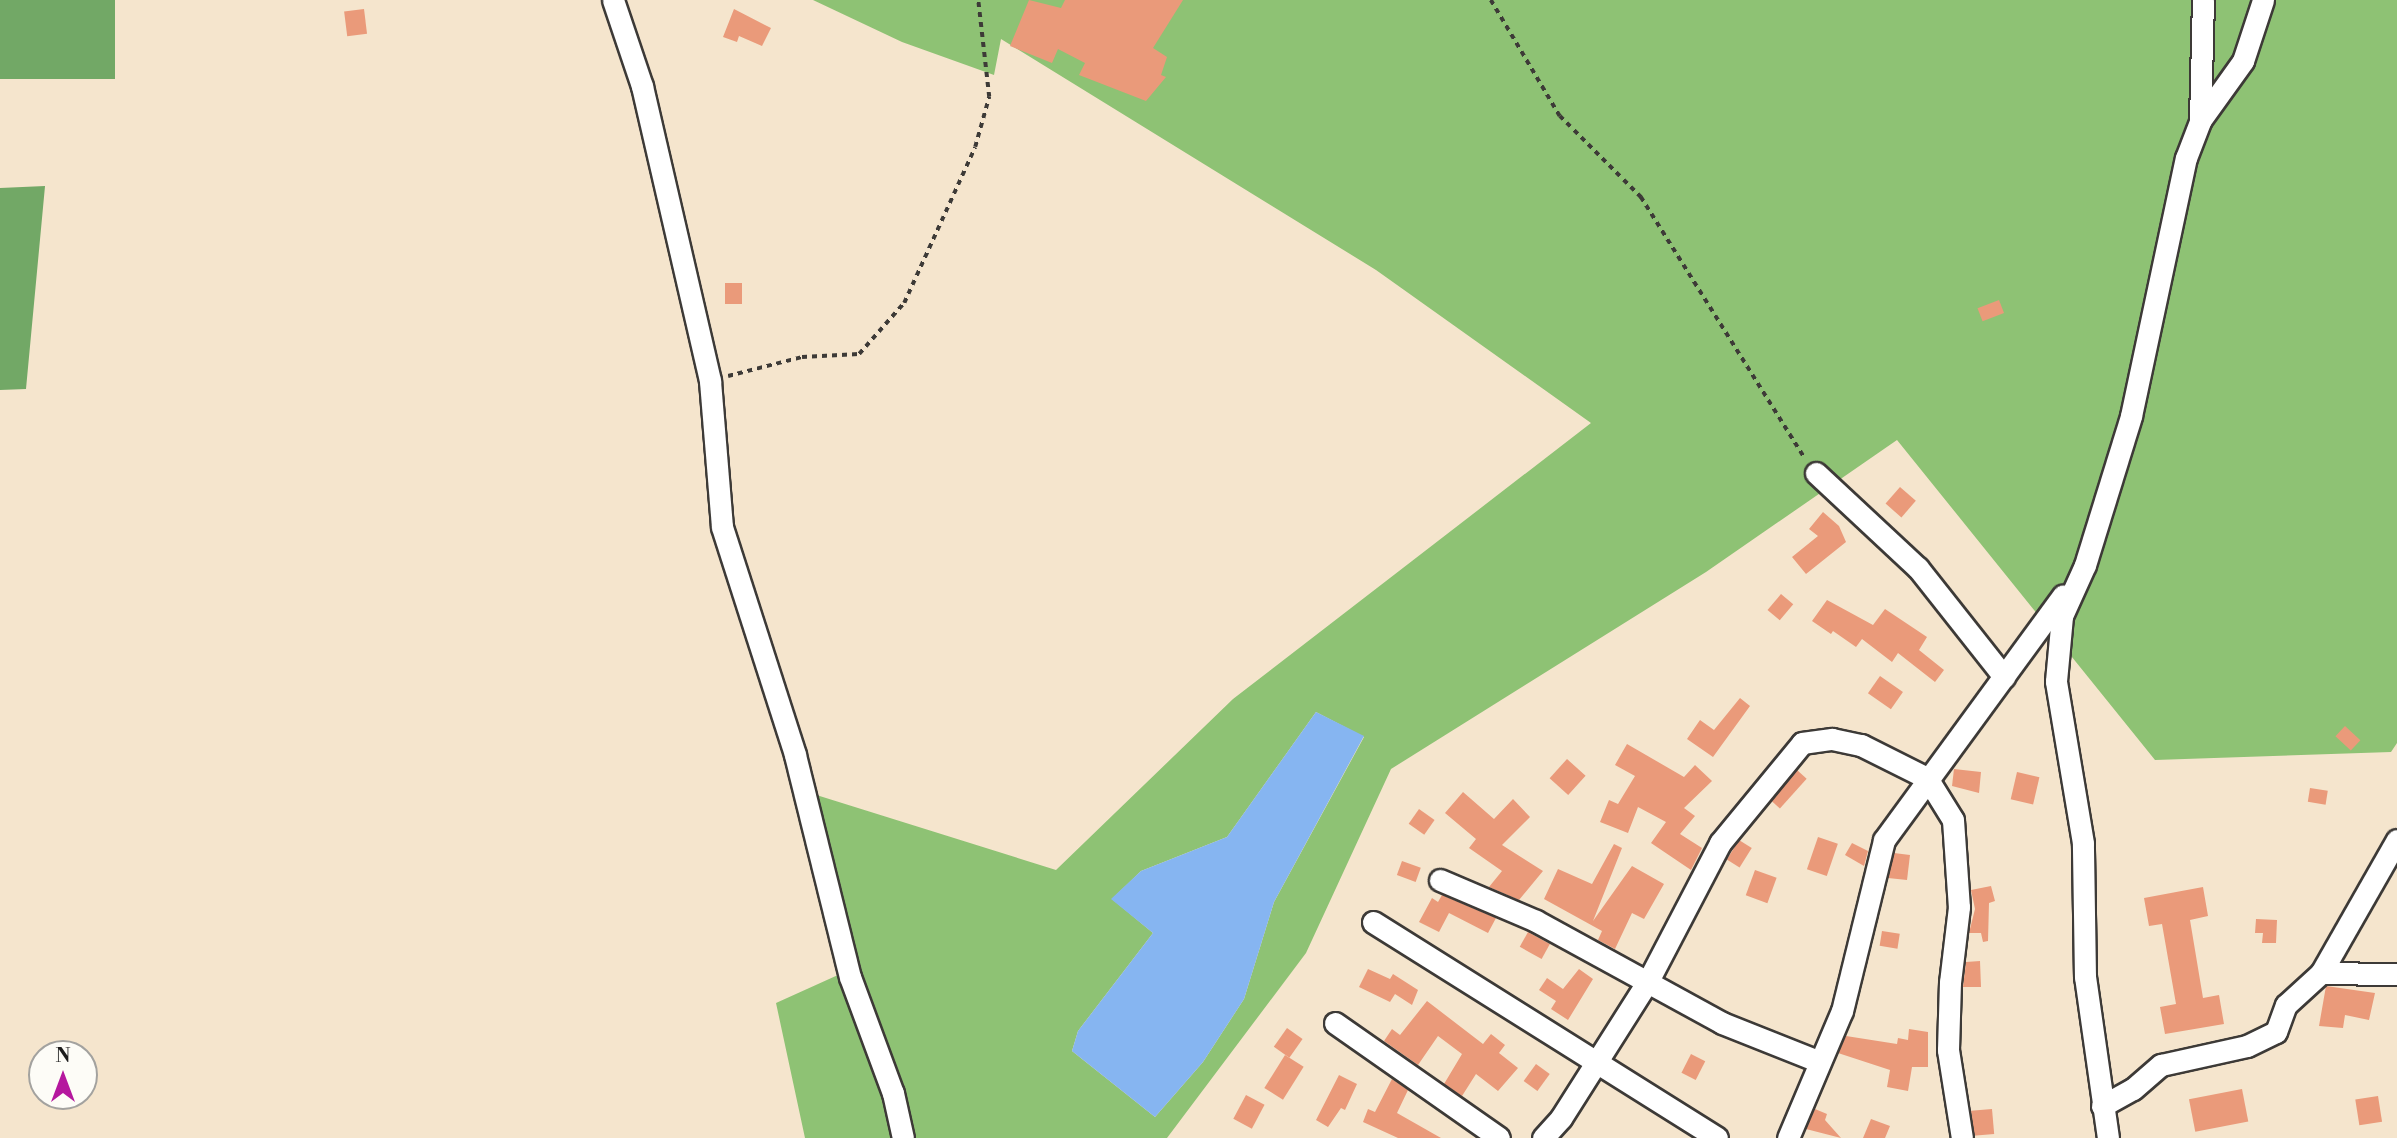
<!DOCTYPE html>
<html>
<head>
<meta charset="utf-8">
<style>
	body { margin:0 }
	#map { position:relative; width:2397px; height:1138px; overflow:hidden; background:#f5e5cd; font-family:"Libre Bodoni",serif }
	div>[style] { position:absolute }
	.green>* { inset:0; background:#8ec274 }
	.forest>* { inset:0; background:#72a866; transform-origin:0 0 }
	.water>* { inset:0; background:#86b5f1 }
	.building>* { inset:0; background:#ea9a7a; transform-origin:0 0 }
	.path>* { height:3.5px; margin-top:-1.75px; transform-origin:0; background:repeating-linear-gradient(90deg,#3d3a37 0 5px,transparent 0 10px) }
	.roads { filter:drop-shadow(2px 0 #3d3a37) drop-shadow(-2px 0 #3d3a37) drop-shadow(0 2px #3d3a37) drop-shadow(0 -2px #3d3a37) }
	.minor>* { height:21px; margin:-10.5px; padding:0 10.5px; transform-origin:10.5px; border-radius:10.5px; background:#fff }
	span { translate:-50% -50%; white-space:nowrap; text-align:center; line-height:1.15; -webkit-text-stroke:7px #fdfcf7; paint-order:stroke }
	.north { position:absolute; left:28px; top:1040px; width:70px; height:70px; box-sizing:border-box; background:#fdfcf7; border:2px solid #a3a29f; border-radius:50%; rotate:0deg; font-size:19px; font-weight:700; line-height:28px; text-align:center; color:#1c1c1c }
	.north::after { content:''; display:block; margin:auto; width:24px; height:32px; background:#b5179e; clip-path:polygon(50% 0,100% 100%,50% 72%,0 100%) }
</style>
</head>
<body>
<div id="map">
	<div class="green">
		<div style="clip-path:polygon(evenodd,813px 0,2397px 0,2397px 743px,2391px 752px,2155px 760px,1897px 440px,1706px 572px,1391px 769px,1306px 953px,1167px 1138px,805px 1138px,776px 1003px,838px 975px,794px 788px,1056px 870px,1233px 699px,1591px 423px,1376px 270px,1001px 39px,994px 75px,902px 42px,813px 0,1316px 712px,1364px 737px,1274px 902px,1244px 999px,1203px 1062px,1155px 1117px,1072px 1051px,1078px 1031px,1153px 933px,1112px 899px,1141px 871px,1227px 837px,1316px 712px)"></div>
	</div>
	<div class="forest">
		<div style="left:0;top:0;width:115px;height:79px"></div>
		<div style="clip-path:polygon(45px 186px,26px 389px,0 390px,0 188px)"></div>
	</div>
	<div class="water">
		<div style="clip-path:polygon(1316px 712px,1364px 736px,1274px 902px,1244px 999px,1203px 1062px,1155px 1117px,1072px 1051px,1078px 1031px,1153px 933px,1111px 899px,1141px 871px,1227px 837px)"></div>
	</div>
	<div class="building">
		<div style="clip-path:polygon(1029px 0,1061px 8px,1065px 0,1183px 0,1153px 48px,1167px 57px,1161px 75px,1166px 77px,1146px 101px,1079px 75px,1085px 63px,1058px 49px,1052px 63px,1010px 46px)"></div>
		<div style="left:364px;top:9px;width:25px;height:20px;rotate:83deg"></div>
		<div style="clip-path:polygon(734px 9px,771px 28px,762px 46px,739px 36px,737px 42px,723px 37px)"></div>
		<div style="left:725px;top:283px;width:17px;height:21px"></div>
		<div style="left:1999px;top:300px;width:14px;height:23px;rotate:69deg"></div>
		<div style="left:1900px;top:487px;width:21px;height:22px;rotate:41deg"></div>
		<div style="clip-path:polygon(1823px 512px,1839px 526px,1846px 542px,1806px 574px,1792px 557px,1818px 536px,1809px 529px)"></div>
		<div style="left:1781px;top:594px;width:16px;height:21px;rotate:40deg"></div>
		<div style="clip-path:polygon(1827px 600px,1873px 625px,1885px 609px,1927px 637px,1919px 650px,1944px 670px,1935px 682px,1898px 653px,1892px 662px,1862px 639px,1856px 647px,1833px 631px,1831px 634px,1812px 621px)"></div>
		<div style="left:1880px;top:676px;width:28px;height:21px;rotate:35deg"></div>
		<div style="clip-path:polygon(1740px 698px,1750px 706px,1713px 757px,1687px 739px,1700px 720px,1714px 730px)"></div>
		<div style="left:2345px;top:726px;width:21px;height:14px;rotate:43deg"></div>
		<div style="clip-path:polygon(1627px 744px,1684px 777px,1695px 765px,1712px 781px,1684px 808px,1695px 816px,1680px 834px,1702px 848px,1691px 870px,1651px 843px,1666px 822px,1638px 807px,1628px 833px,1600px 822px,1609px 800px,1618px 804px,1635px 776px,1615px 765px)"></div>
		<div style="left:1567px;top:759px;width:25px;height:26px;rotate:42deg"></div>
		<div style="clip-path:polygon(1954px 769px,1981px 772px,1979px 793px,1952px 786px)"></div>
		<div style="left:1797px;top:770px;width:13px;height:40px;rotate:42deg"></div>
		<div style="left:2017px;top:772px;width:23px;height:28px;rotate:13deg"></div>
		<div style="left:2310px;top:788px;width:18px;height:14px;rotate:9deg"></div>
		<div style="clip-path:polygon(1463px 792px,1494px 819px,1513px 799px,1530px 817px,1502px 845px,1543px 871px,1519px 900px,1489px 887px,1502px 871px,1469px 848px,1476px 839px,1445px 813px)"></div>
		<div style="left:1419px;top:809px;width:19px;height:18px;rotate:35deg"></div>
		<div style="left:1818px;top:837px;width:21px;height:34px;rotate:19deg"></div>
		<div style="left:1739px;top:840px;width:15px;height:23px;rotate:32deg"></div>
		<div style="clip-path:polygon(1852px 843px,1868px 851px,1864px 866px,1845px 855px)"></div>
		<div style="clip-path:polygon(1614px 844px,1622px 848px,1593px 921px,1632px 866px,1664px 884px,1644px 919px,1632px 913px,1615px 949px,1598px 940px,1602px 931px,1544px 899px,1558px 869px,1592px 884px)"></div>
		<div style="clip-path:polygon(1894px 853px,1910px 855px,1907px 880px,1888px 878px)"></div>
		<div style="left:1402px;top:861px;width:20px;height:15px;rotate:20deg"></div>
		<div style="left:1755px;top:870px;width:23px;height:27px;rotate:20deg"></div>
		<div style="clip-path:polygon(1991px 886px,1995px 901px,1989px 903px,1988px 941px,1983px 942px,1981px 933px,1969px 933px,1975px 909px,1971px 890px)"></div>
		<div style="clip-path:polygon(2203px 887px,2208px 916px,2190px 920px,2203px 998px,2219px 995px,2224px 1024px,2165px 1034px,2160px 1007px,2176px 1004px,2162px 924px,2149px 926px,2144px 898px)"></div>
		<div style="clip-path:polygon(1442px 895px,1496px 918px,1488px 933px,1449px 913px,1439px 932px,1419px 922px,1432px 898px,1438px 902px)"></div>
		<div style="clip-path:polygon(2256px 919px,2277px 920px,2276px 943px,2262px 943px,2263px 933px,2255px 933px)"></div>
		<div style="left:1882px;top:931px;width:18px;height:15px;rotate:9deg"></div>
		<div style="left:1528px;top:932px;width:25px;height:17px;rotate:29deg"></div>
		<div style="clip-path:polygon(1980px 961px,1981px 987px,1963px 987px,1966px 962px)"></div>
		<div style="clip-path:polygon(1368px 969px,1390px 979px,1393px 974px,1418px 990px,1412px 1005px,1395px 994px,1390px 1002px,1359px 987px)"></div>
		<div style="clip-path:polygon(1579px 969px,1593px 979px,1568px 1020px,1551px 1009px,1556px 1001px,1539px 990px,1547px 978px,1563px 989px)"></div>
		<div style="clip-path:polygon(2326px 986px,2375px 993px,2369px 1020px,2345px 1015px,2343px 1028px,2319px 1026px)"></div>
		<div style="clip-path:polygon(1427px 1001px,1483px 1044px,1491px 1034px,1505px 1045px,1499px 1053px,1518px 1068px,1498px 1091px,1476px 1074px,1462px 1096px,1444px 1084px,1462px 1054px,1438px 1036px,1418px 1065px,1384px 1041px,1392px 1029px,1400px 1035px)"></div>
		<div style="left:1287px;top:1028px;width:19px;height:23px;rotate:35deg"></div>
		<div style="clip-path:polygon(1909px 1029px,1928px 1032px,1928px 1067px,1912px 1067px,1908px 1091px,1887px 1087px,1890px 1070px,1838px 1053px,1846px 1036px,1897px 1044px,1898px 1038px,1908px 1040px)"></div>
		<div style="left:1691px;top:1054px;width:16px;height:21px;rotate:27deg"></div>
		<div style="left:1285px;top:1055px;width:22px;height:39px;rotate:32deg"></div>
		<div style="left:1536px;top:1064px;width:17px;height:21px;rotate:36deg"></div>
		<div style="clip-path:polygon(1339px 1075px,1357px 1084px,1345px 1110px,1341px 1108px,1328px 1127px,1316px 1120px)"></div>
		<div style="clip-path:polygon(1392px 1079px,1408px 1090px,1397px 1113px,1441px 1138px,1398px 1138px,1363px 1122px,1368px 1109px,1375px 1112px)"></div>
		<div style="left:2242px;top:1089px;width:33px;height:54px;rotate:79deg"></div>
		<div style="left:1246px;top:1095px;width:21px;height:27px;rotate:28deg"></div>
		<div style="left:2378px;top:1096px;width:26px;height:23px;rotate:81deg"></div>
		<div style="clip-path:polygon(1815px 1109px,1827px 1114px,1825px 1120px,1841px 1138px,1806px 1129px)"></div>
		<div style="left:1992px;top:1109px;width:25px;height:21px;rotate:85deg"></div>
		<div style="clip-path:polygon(1871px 1119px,1890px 1126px,1885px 1138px,1863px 1138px)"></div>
	</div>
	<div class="path">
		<div style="left:1491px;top:0;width:135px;rotate:59.3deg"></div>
		<div style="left:1560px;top:116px;width:115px;rotate:45deg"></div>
		<div style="left:1641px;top:197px;width:307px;rotate:57.9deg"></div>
		<div style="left:728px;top:376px;width:76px;rotate:-14.4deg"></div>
		<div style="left:802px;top:357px;width:57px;rotate:-3deg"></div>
		<div style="left:859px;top:354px;width:68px;rotate:-48.6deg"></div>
		<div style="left:904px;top:303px;width:171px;rotate:-65.5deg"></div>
		<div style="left:975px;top:147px;width:52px;rotate:-74.4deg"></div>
		<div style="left:989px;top:97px;width:98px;rotate:-96.5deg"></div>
	</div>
	<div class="roads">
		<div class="minor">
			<div style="left:613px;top:0;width:91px;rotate:71.4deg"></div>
			<div style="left:642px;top:86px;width:303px;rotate:77deg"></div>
			<div style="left:710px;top:381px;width:146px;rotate:85.3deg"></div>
			<div style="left:722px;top:527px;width:239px;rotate:72.2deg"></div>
			<div style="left:795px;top:755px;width:229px;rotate:76.1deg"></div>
			<div style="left:850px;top:977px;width:124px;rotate:69.7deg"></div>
			<div style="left:893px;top:1093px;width:46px;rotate:77.5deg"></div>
			<div style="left:2200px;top:121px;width:121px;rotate:-88.6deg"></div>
			<div style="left:1816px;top:473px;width:139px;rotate:43deg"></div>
			<div style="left:1918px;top:568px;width:139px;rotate:51.7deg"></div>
			<div style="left:1440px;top:880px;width:104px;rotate:23.1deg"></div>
			<div style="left:1536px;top:921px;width:212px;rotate:28.7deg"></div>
			<div style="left:1722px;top:1023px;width:105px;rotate:21.7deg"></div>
			<div style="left:1373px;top:922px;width:406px;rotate:32.1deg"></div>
			<div style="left:2321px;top:973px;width:76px;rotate:0.8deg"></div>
			<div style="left:1335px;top:1023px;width:200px;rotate:35deg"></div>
			<div style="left:2102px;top:1106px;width:35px;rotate:-29deg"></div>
			<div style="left:2133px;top:1089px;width:37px;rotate:-41deg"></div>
			<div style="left:2161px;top:1065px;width:88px;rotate:-12.5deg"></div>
			<div style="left:2247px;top:1046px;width:32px;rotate:-26deg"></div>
			<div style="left:2276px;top:1032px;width:29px;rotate:-70deg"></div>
			<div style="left:2286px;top:1005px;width:47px;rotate:-42.4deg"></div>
			<div style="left:2321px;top:973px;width:153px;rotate:-60.3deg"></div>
			<div style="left:1543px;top:1138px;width:27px;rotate:-48deg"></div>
			<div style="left:1561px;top:1118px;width:162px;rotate:-57.6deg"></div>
			<div style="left:1648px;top:981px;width:156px;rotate:-62.4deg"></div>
			<div style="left:1720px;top:843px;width:129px;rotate:-50.6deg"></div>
			<div style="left:1802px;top:743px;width:30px;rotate:-8deg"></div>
			<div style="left:1832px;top:739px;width:30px;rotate:12deg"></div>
			<div style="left:1861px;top:745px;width:74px;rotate:26.6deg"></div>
			<div style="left:1927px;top:778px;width:49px;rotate:58.2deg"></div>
			<div style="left:1953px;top:820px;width:87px;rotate:86.1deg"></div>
			<div style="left:1959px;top:907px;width:76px;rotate:96.8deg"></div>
			<div style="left:1950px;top:982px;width:68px;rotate:91.7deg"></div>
			<div style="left:1948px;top:1050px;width:89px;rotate:81deg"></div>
			<div style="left:1788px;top:1138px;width:138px;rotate:-67deg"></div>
			<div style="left:1842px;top:1011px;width:176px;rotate:-76.2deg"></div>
			<div style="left:1884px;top:840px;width:303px;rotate:-53.8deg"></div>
			<div style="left:2108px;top:1138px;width:163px;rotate:-98.1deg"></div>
			<div style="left:2085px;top:977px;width:134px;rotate:-90.9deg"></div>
			<div style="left:2083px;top:843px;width:164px;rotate:-99.5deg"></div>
			<div style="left:2056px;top:681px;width:65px;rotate:-84.7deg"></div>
			<div style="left:2062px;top:616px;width:56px;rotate:-65.7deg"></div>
			<div style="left:2085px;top:565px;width:156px;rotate:-72.8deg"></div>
			<div style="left:2131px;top:416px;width:264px;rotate:-78deg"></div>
			<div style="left:2186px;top:158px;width:40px;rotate:-69deg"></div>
			<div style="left:2200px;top:121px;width:74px;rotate:-54.4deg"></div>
			<div style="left:2243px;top:61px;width:64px;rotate:-71.8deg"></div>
		</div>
	</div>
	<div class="north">N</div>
</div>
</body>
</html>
